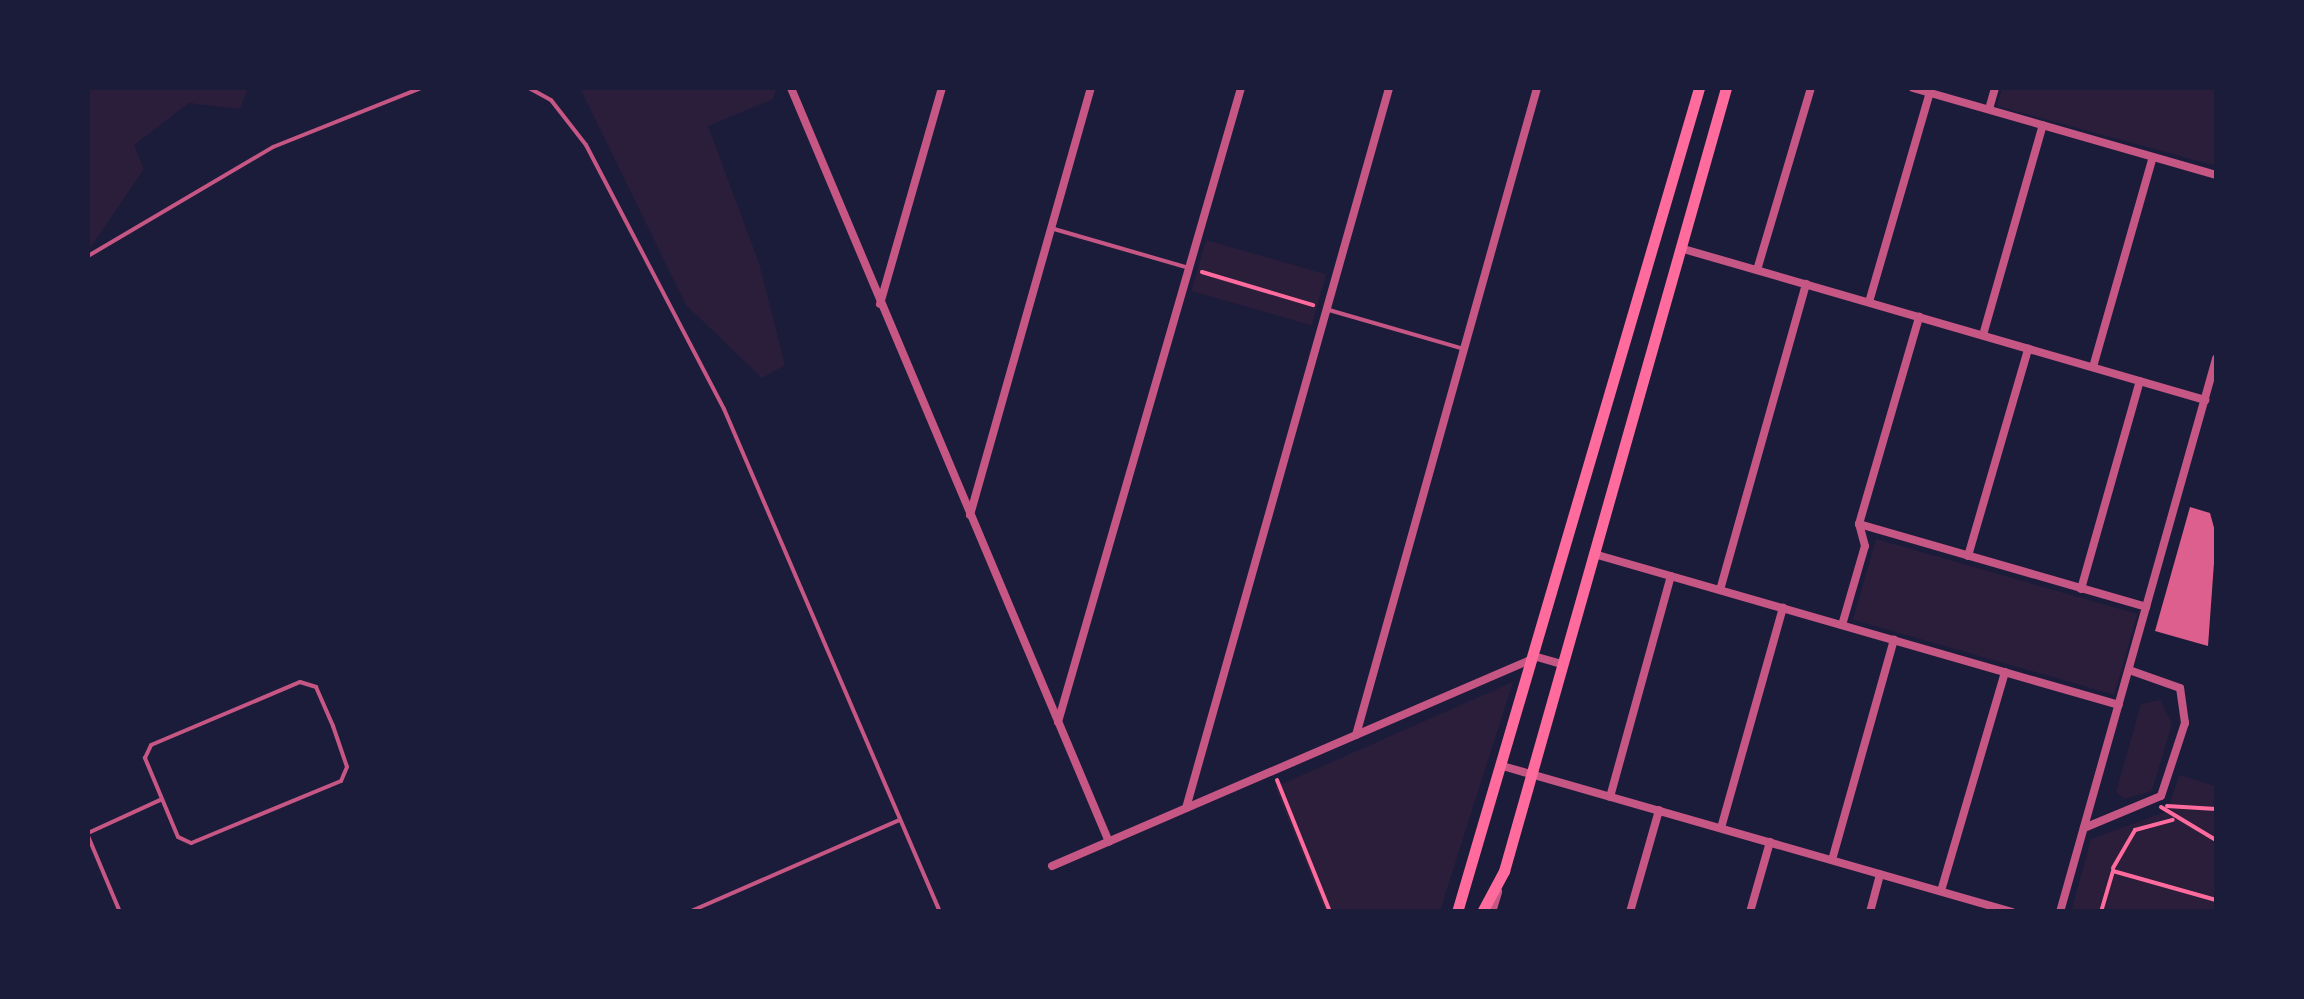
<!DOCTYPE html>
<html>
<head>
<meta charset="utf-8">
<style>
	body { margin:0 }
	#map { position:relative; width:2304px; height:999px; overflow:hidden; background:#1b1b3a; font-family:"Noto Sans",sans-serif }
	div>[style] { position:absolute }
	.green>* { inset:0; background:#2a1e3b; transform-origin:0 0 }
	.building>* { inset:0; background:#dd5f8e }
	.path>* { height:4px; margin:-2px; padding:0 2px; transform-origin:2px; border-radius:2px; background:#ff6b9d }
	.service>* { height:4px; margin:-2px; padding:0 2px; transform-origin:2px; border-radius:2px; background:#c65784 }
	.minor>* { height:8px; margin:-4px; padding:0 4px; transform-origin:4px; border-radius:4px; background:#c65784 }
	.secondary>* { height:11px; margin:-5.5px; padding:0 5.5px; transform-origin:5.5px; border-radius:5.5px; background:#ff6b9d }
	span { translate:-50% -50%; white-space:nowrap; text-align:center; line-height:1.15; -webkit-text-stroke:8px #1b1b3a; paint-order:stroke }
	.frame { position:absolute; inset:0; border:90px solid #1b1b3a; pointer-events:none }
</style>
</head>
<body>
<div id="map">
	<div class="green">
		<div style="clip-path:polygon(88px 88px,248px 88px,240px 109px,189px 103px,134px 145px,144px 169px,88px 251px)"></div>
		<div style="clip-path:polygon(580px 88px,777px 88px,773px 99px,708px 126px,759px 263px,785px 365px,762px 378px,686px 305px)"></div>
		<div style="clip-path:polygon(2002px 88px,2216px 88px,2216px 166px,1997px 106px)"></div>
		<div style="left:1206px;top:240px;width:125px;height:53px;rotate:16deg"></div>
		<div style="left:1876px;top:539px;width:272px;height:84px;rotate:16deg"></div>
		<div style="clip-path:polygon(1513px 682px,1440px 911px,1325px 911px,1275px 787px)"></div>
		<div style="clip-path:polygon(2160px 700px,2172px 724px,2152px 791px,2124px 799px,2116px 792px,2141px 704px)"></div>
		<div style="clip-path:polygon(2179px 775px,2216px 786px,2216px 911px,2071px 912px,2091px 839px,2168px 811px)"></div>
	</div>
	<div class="building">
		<div style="clip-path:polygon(2190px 507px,2210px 513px,2216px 535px,2208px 646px,2155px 631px)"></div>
	</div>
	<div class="path">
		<div style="left:1202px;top:272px;width:116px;rotate:16.6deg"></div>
		<div style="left:1277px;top:780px;width:142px;rotate:68.1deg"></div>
		<div style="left:2167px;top:806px;width:49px;rotate:3.5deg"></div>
		<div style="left:2161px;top:807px;width:64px;rotate:31deg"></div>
		<div style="left:2113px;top:868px;width:44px;rotate:-59.9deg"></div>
		<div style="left:2135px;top:830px;width:39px;rotate:-15deg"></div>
		<div style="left:2101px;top:912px;width:43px;rotate:-73.7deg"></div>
		<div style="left:2113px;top:871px;width:107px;rotate:15.7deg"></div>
	</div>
	<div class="service">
		<div style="left:529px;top:88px;width:25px;rotate:29deg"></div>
		<div style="left:551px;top:100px;width:57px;rotate:52.1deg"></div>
		<div style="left:586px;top:145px;width:298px;rotate:62.4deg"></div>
		<div style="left:724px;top:409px;width:547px;rotate:66.76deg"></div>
		<div style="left:1054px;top:229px;width:141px;rotate:16.1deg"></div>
		<div style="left:88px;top:256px;width:215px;rotate:-30.5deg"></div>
		<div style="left:273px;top:147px;width:159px;rotate:-21.7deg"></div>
		<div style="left:1329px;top:310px;width:141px;rotate:16.1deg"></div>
		<div style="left:300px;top:682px;width:17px;rotate:17deg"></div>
		<div style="left:316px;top:687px;width:43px;rotate:66.4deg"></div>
		<div style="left:333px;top:726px;width:43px;rotate:71.1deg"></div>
		<div style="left:347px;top:767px;width:15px;rotate:113deg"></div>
		<div style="left:341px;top:781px;width:162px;rotate:157.5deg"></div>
		<div style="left:191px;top:843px;width:14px;rotate:-155deg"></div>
		<div style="left:178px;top:837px;width:86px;rotate:-112.7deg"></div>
		<div style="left:145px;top:758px;width:14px;rotate:-65deg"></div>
		<div style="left:151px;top:745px;width:162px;rotate:-22.9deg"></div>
		<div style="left:88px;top:833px;width:79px;rotate:-24.6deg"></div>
		<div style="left:88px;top:836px;width:82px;rotate:67.2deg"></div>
		<div style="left:689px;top:912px;width:230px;rotate:-23.6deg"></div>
	</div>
	<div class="minor">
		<div style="left:791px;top:88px;width:818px;rotate:67.13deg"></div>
		<div style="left:1913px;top:88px;width:315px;rotate:16deg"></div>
		<div style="left:1989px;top:109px;width:22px;rotate:-74deg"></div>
		<div style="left:1680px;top:248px;width:547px;rotate:16.15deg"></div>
		<div style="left:1757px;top:270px;width:190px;rotate:-73.5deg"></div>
		<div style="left:1869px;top:302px;width:219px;rotate:-73.8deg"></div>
		<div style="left:880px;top:304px;width:225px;rotate:-74deg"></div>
		<div style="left:1983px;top:335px;width:218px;rotate:-74.1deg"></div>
		<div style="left:2093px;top:367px;width:218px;rotate:-74.1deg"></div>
		<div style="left:970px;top:515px;width:444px;rotate:-74.2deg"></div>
		<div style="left:1859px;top:524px;width:299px;rotate:16.1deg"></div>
		<div style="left:1594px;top:554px;width:546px;rotate:16.05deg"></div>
		<div style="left:1968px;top:556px;width:216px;rotate:-73.8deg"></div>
		<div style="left:2081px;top:589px;width:216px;rotate:-74.2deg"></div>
		<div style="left:1720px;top:590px;width:318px;rotate:-74.3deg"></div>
		<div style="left:1842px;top:625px;width:82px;rotate:-73.8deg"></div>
		<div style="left:1865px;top:546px;width:23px;rotate:-105deg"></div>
		<div style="left:1859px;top:524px;width:216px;rotate:-73.8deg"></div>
		<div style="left:1058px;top:722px;width:660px;rotate:-73.9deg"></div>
		<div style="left:1356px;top:735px;width:672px;rotate:-74.37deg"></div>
		<div style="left:1506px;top:767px;width:526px;rotate:15.99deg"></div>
		<div style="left:1610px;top:797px;width:229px;rotate:-74.6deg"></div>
		<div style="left:1186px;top:808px;width:748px;rotate:-74.25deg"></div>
		<div style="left:1721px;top:828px;width:229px;rotate:-74.3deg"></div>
		<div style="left:2084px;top:828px;width:83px;rotate:-22.6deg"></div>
		<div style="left:2161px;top:796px;width:77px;rotate:-71.8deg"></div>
		<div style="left:2185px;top:723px;width:35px;rotate:-98deg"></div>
		<div style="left:2180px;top:688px;width:54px;rotate:-160.6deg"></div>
		<div style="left:1832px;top:860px;width:229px;rotate:-74.3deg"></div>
		<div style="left:1052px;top:866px;width:528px;rotate:-23.31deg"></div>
		<div style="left:1537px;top:657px;width:26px;rotate:16deg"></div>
		<div style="left:1941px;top:891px;width:228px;rotate:-73.7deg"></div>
		<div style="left:1492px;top:912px;width:21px;rotate:-73deg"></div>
		<div style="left:1630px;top:912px;width:106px;rotate:-74.1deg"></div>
		<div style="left:1750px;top:912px;width:73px;rotate:-74.1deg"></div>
		<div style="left:1870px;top:912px;width:39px;rotate:-75deg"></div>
		<div style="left:2060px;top:912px;width:575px;rotate:-74.25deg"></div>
	</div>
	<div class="secondary">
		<div style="left:1457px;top:912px;width:859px;rotate:-73.63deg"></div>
		<div style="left:1482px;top:912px;width:47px;rotate:-61.8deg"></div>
		<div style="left:1504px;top:871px;width:814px;rotate:-74.17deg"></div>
	</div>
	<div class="frame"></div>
</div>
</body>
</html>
